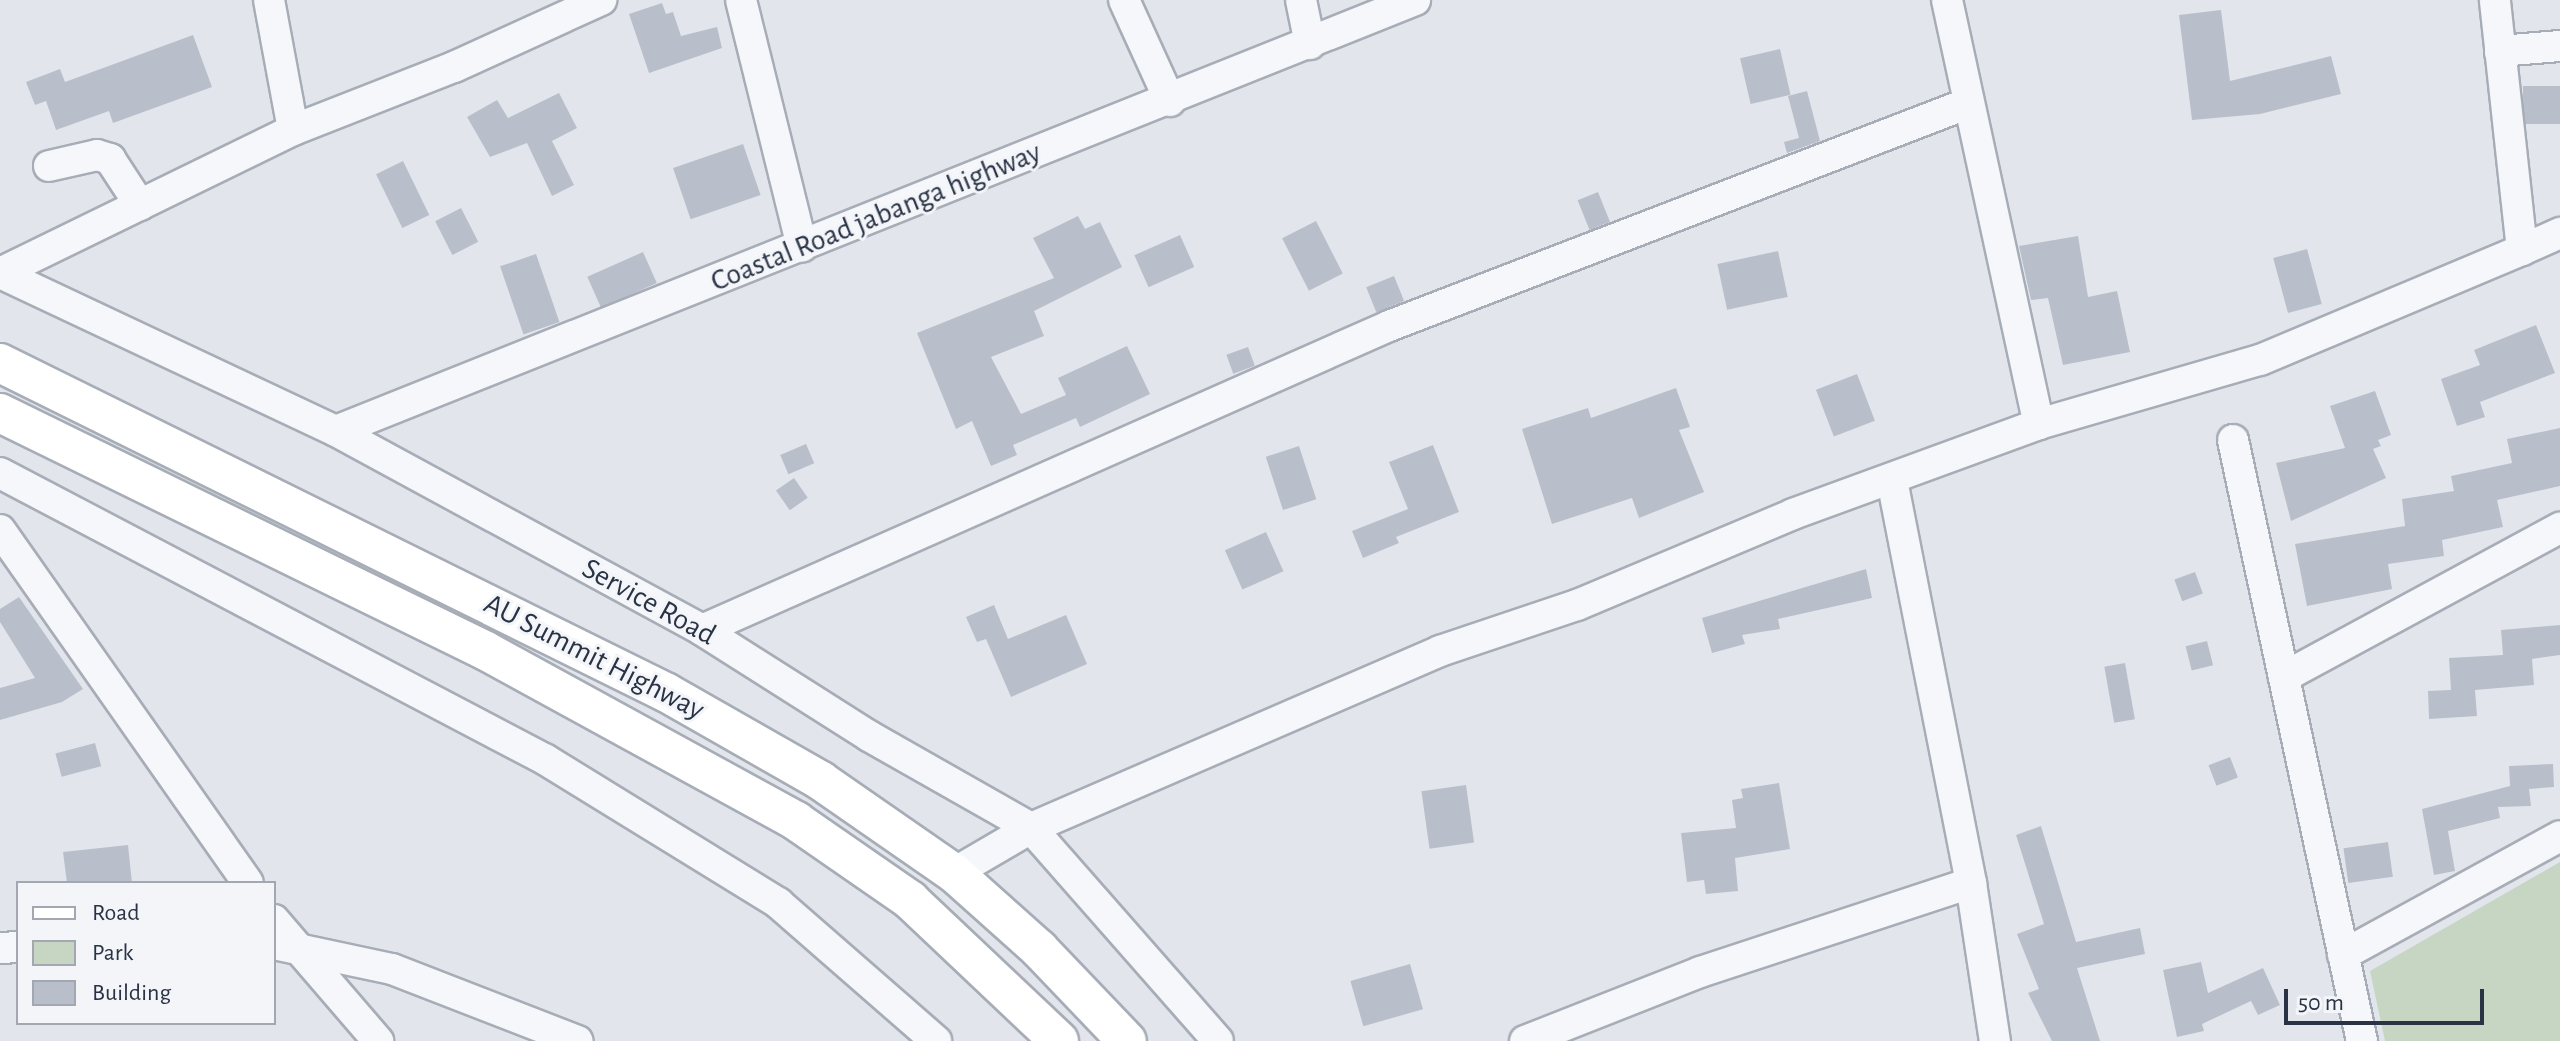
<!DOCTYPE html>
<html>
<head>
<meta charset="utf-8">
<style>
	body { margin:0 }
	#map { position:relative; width:2560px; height:1041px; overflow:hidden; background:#e2e6ec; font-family:"Alegreya Sans",sans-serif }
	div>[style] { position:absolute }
	.green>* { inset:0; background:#c7d6c3 }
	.building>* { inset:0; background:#b9bfca; transform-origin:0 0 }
	.roads { filter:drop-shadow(2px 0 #a7adb7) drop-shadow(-2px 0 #a7adb7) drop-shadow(0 2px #a7adb7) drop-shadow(0 -2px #a7adb7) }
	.minor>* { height:30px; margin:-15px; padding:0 15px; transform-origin:15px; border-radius:15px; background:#f6f7fa }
	.major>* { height:38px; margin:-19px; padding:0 19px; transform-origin:19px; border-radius:19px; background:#fff }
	span { translate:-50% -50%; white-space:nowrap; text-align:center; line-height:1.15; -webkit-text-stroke:6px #f3f5f9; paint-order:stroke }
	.street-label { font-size:30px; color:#293345 }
	.legend { position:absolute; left:16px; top:881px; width:260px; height:144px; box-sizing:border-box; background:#f3f5f9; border:2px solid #a2a7b1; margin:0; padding:10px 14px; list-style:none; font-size:24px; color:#293345 }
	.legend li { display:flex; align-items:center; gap:16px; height:40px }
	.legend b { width:40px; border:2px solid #a2a7b1 }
	.scale { position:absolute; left:2284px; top:989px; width:200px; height:36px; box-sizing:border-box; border:4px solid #293345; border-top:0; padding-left:10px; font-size:24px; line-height:28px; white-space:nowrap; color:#293345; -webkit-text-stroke:6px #f3f5f9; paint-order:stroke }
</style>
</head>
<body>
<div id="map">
	<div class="green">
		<div style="clip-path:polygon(2560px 862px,2560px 1041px,2385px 1041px,2370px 971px)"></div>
	</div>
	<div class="building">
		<div style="clip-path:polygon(662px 3px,666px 14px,673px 12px,681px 36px,717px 27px,722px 48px,649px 73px,629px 14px)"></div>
		<div style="clip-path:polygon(2221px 10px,2230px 81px,2331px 56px,2341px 94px,2260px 114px,2192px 120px,2179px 15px)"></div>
		<div style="clip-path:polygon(193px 35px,212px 87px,113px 123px,109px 111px,56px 130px,46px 101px,35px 105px,26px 82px,60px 69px,65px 82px)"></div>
		<div style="left:1780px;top:49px;width:47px;height:41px;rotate:77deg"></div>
		<div style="left:2560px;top:86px;width:38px;height:37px;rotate:90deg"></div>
		<div style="clip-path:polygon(1807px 91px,1820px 141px,1787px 153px,1784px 142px,1799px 138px,1788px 96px)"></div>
		<div style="clip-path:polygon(559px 93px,577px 128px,552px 141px,574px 185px,552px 196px,527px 143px,490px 157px,467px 117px,497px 100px,508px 118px)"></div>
		<div style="left:743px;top:144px;width:54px;height:74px;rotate:71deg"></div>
		<div style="left:403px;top:161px;width:60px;height:30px;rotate:64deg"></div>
		<div style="left:1598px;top:192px;width:32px;height:22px;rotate:68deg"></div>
		<div style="left:461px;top:208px;width:38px;height:29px;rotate:63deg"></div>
		<div style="clip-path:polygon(1078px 216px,1085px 229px,1100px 222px,1122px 267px,1034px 311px,1044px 336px,991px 357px,1021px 414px,1066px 395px,1058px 378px,1127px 346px,1150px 394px,1080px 427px,1076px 418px,1013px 445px,1017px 455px,991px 466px,972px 421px,956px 429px,917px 333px,1054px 278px,1033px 238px)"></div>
		<div style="left:1316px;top:221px;width:59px;height:38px;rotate:63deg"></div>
		<div style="left:1180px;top:235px;width:35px;height:50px;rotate:66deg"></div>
		<div style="clip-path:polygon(2078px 236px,2088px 297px,2117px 291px,2130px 352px,2063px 365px,2048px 298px,2031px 300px,2019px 246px)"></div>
		<div style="left:2307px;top:249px;width:57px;height:35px;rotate:75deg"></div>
		<div style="left:1778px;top:251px;width:47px;height:62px;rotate:78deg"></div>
		<div style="left:643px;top:252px;width:34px;height:61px;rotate:66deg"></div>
		<div style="left:536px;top:254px;width:72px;height:38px;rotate:71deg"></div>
		<div style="left:1394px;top:276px;width:27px;height:30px;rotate:68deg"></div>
		<div style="clip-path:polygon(2536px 325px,2555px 373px,2480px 402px,2485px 417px,2457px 426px,2441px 379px,2480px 365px,2474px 350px)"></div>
		<div style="left:1248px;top:347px;width:20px;height:23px;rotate:70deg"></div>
		<div style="left:1857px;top:374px;width:50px;height:44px;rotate:69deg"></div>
		<div style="clip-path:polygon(1676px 388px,1690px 427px,1679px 430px,1704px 492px,1639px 518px,1632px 498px,1552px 524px,1522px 429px,1588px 408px,1591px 418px)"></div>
		<div style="clip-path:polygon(2375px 391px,2391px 435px,2378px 440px,2381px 446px,2373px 449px,2386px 478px,2291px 521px,2276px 463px,2345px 448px,2330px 406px)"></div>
		<div style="clip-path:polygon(2560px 428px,2560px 486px,2497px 500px,2503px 527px,2442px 540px,2444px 556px,2388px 564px,2392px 589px,2307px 606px,2295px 544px,2405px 526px,2402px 499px,2454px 491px,2451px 476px,2512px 463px,2507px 439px)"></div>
		<div style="left:806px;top:444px;width:21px;height:28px;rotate:67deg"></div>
		<div style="clip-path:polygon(1433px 445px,1459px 512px,1396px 537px,1399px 543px,1363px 558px,1352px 531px,1408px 509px,1389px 462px)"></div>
		<div style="left:1299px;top:446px;width:56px;height:35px;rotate:72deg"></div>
		<div style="left:794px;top:478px;width:24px;height:22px;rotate:55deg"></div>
		<div style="left:1266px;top:532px;width:43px;height:45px;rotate:66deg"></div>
		<div style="clip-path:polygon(1866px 569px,1872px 598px,1778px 619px,1780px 629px,1742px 635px,1745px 644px,1712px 653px,1702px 618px)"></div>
		<div style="left:2195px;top:572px;width:23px;height:22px;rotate:70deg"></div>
		<div style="clip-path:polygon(19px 597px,83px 689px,62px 702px,0 720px,0 688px,35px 678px,0 622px,0 609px)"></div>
		<div style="clip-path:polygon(994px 605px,1008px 639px,1066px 615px,1087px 664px,1011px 697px,986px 639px,977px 642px,966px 617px)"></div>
		<div style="clip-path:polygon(2560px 625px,2560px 655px,2532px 659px,2534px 685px,2475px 690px,2477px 716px,2429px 719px,2428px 691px,2451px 690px,2449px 658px,2503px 655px,2501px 630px)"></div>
		<div style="left:2207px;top:641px;width:25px;height:22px;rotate:76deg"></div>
		<div style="left:2125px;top:663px;width:57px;height:21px;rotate:80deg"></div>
		<div style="left:95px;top:743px;width:24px;height:41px;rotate:75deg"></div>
		<div style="left:2230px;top:757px;width:22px;height:23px;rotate:69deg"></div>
		<div style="clip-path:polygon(2553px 764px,2554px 787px,2529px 789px,2531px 806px,2498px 807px,2500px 818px,2448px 831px,2455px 871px,2434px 875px,2422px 809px,2510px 786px,2509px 766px)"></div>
		<div style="clip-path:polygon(1779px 783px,1790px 849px,1735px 858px,1738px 891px,1706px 894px,1704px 880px,1687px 882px,1681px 833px,1736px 828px,1732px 800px,1743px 798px,1741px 789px)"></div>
		<div style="left:1466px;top:785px;width:58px;height:45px;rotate:82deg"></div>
		<div style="clip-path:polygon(2041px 826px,2076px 942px,2140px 928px,2145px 954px,2077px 968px,2100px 1041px,2052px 1041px,2028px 993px,2039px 989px,2017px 934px,2044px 924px,2016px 835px)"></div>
		<div style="left:2388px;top:842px;width:35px;height:45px;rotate:82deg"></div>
		<div style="clip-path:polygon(128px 845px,132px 883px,67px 883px,63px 852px)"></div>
		<div style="clip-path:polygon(2201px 962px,2208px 993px,2263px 968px,2280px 1005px,2258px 1015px,2251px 1001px,2202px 1024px,2204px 1031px,2177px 1037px,2163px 970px)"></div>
		<div style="left:1410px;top:964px;width:47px;height:62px;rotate:74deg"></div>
	</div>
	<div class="roads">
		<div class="minor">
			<div style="left:269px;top:0;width:132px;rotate:79.5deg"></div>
			<div style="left:741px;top:0;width:254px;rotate:76.1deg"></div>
			<div style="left:1124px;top:0;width:111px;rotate:65.5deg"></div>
			<div style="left:1301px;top:0;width:45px;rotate:78.4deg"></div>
			<div style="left:1947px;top:0;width:434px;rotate:77.8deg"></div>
			<div style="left:2500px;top:51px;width:60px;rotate:-4.8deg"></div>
			<div style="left:49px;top:166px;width:49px;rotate:-12.9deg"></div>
			<div style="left:97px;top:155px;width:14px;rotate:17deg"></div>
			<div style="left:110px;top:159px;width:55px;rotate:56.9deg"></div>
			<div style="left:2522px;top:250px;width:42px;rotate:-24.1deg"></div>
			<div style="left:0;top:273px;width:371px;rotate:25.2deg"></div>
			<div style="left:336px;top:431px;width:417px;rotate:28.5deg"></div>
			<div style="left:702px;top:630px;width:198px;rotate:32.4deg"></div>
			<div style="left:869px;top:736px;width:186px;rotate:29.6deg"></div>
			<div style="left:1031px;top:828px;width:283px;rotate:48.7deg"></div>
			<div style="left:0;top:273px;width:326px;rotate:-26deg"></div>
			<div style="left:293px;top:130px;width:173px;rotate:-21.4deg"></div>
			<div style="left:454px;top:67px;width:162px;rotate:-24.5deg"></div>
			<div style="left:336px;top:431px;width:1162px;rotate:-21.77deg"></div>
			<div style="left:2233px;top:440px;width:615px;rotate:77.89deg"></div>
			<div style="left:0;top:473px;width:617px;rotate:27.73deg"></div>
			<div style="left:546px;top:760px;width:273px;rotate:31.6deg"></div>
			<div style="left:778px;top:903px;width:210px;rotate:41.1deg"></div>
			<div style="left:1892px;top:480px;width:411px;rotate:78.9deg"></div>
			<div style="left:1971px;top:883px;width:160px;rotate:81.4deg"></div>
			<div style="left:0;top:530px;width:431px;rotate:54.9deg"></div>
			<div style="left:702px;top:630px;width:751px;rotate:-23.87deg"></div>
			<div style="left:1389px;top:326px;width:618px;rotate:-21.04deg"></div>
			<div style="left:2284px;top:677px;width:314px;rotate:-28.4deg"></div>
			<div style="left:954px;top:873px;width:89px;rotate:-30.3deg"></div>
			<div style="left:1031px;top:828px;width:446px;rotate:-23.4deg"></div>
			<div style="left:1440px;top:651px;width:145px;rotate:-18.6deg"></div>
			<div style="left:1577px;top:605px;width:234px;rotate:-22.8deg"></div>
			<div style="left:1793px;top:514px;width:262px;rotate:-20.1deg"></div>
			<div style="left:2039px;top:424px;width:230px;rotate:-16.2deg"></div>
			<div style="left:2260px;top:360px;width:284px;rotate:-22.8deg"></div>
			<div style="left:2522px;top:250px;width:251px;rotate:-96.2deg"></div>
			<div style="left:274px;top:920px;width:160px;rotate:49.3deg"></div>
			<div style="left:274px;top:944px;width:121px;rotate:12deg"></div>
			<div style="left:392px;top:969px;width:199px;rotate:21.2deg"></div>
			<div style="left:0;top:948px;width:18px;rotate:-3deg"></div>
			<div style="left:2343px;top:955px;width:247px;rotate:-28.7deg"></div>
			<div style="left:1525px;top:1041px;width:188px;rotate:-21.5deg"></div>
			<div style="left:1700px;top:972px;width:285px;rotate:-18.2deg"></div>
		</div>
		<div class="major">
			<div style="left:0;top:363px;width:744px;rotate:26.32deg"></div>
			<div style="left:667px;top:693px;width:177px;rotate:29.7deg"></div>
			<div style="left:821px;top:781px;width:162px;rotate:34.7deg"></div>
			<div style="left:954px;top:873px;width:114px;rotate:41.8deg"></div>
			<div style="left:1039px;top:949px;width:127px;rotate:46.3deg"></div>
			<div style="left:0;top:413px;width:541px;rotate:26.09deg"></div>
			<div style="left:486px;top:651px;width:354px;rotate:28.7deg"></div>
			<div style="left:796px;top:821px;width:139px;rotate:34.7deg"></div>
			<div style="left:910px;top:900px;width:205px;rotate:43.4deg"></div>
		</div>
	</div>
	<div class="street-label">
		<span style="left:876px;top:217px;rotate:-22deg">Coastal Road jabanga highway</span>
		<span style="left:649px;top:602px;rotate:29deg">Service Road</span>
		<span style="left:594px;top:657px;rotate:27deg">AU Summit Highway</span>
	</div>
	<ul class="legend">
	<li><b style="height:10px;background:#fff"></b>Road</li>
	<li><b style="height:22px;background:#c7d6c3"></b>Park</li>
	<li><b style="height:22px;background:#b9bfca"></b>Building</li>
	</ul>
	<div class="scale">50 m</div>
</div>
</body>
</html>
